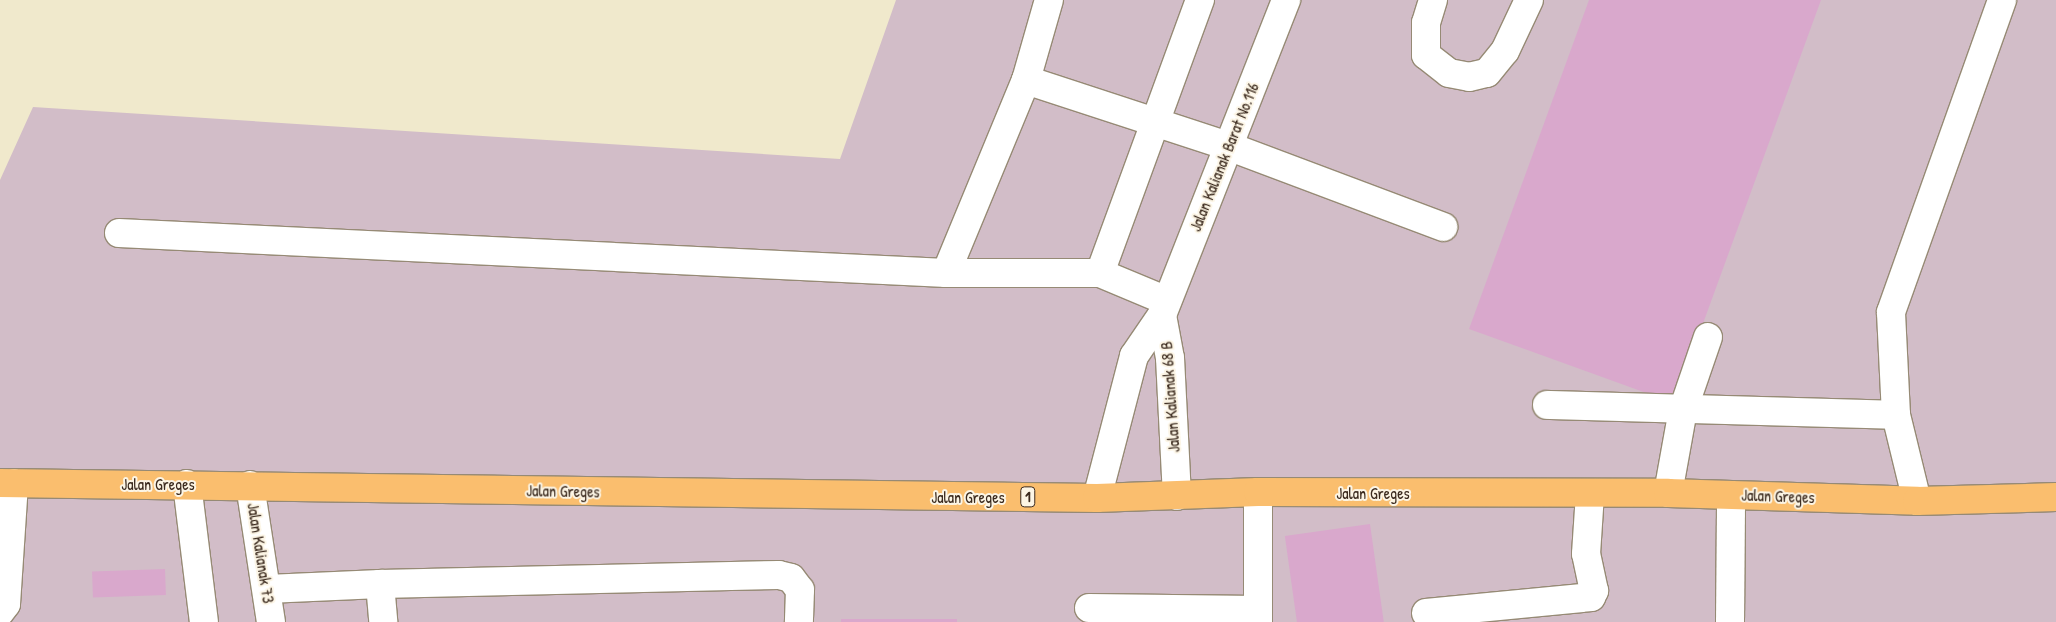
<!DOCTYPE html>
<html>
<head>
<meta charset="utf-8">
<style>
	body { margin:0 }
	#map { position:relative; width:2056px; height:622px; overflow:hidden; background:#f0e9cc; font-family:"Patrick Hand",sans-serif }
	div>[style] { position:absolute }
	.industrial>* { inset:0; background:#d2bdc8 }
	.building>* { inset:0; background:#d9a8cc; transform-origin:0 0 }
	.roads { filter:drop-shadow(1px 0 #968a75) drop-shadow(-1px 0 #968a75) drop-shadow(0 1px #968a75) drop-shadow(0 -1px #968a75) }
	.minor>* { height:28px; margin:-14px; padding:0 14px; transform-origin:14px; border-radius:14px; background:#fff }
	.highway>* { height:28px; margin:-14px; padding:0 14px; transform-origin:14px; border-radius:14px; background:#fabe6e }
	span { translate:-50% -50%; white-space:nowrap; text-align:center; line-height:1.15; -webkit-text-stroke:4px #fcf5e5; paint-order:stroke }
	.shield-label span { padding:1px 4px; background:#fcf5e5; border:1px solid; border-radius:4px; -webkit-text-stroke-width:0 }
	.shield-label { font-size:15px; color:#3b2a1e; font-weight:700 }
	.street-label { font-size:16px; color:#3b2a1e }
</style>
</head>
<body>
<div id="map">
	<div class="industrial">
		<div style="clip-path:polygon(896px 0,2056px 0,2056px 622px,0 622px,0 180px,33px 107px,840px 159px)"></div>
	</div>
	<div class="building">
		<div style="clip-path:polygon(1589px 0,1821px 0,1674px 403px,1469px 329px)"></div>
		<div style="left:1370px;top:524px;width:99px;height:86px;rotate:82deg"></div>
		<div style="left:165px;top:569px;width:26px;height:73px;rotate:88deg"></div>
		<div style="left:841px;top:619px;width:116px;height:3px"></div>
	</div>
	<div class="roads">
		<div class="minor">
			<div style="left:1433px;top:0;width:24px;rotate:107deg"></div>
			<div style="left:1426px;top:23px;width:32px;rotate:90deg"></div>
			<div style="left:1426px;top:55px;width:29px;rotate:38deg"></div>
			<div style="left:1449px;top:73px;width:20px;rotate:11deg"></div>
			<div style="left:1469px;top:77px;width:18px;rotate:-13deg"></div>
			<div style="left:1487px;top:73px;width:28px;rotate:-51deg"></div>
			<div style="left:1505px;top:51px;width:56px;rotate:-64.8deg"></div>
			<div style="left:1026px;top:80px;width:213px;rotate:18.1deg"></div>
			<div style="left:1228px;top:146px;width:230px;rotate:20.6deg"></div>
			<div style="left:119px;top:233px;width:828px;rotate:2.77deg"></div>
			<div style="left:946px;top:273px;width:154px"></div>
			<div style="left:946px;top:273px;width:209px;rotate:-67.5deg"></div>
			<div style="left:1026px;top:80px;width:83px;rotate:-74deg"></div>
			<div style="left:1167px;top:301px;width:73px;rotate:-157.3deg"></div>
			<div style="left:1100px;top:273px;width:291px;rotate:-69.9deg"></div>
			<div style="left:1162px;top:315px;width:44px;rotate:79.5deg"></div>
			<div style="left:1170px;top:358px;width:138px;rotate:87.1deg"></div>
			<div style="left:1547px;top:405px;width:349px;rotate:1.6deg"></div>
			<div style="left:187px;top:484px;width:139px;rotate:83deg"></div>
			<div style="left:250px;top:485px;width:139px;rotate:81.3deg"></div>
			<div style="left:1258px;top:492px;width:130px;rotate:90deg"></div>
			<div style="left:1668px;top:493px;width:84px;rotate:-79.8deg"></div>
			<div style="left:1683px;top:410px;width:77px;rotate:-71.1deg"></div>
			<div style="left:1097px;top:498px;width:147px;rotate:-75.4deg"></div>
			<div style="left:1134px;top:356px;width:50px;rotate:-55.7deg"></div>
			<div style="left:1162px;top:315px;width:339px;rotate:-68.5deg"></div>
			<div style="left:1917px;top:501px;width:89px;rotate:-103.7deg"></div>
			<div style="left:1896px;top:415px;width:103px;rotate:-92.8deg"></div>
			<div style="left:1891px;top:312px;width:331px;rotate:-70.4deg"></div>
			<div style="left:380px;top:584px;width:399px;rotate:-1.3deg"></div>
			<div style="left:779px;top:575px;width:12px;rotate:14deg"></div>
			<div style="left:791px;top:578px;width:15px;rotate:53deg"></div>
			<div style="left:800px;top:590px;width:32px;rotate:92deg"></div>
			<div style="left:267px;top:589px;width:113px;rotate:-2.5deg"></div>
			<div style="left:380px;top:584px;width:38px;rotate:85deg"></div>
			<div style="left:1089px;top:608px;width:169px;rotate:0.7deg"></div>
			<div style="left:0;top:612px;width:10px;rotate:-53deg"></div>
			<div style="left:6px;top:604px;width:121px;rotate:-86.2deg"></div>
			<div style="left:1426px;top:613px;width:166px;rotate:-5.5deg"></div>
			<div style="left:1591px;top:597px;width:7px;rotate:-63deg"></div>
			<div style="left:1594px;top:591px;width:38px;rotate:-102deg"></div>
			<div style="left:1586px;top:554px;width:60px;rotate:-86.2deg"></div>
			<div style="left:1730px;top:622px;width:127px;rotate:-89.5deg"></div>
		</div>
		<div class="highway">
			<div style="left:0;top:483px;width:1097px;rotate:0.78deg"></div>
			<div style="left:1097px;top:498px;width:161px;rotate:-2.1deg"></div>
			<div style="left:1258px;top:492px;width:410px;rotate:0.1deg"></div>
			<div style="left:1668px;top:493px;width:249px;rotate:1.8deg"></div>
			<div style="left:1917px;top:501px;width:139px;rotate:-1.6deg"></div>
		</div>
	</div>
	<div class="shield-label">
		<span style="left:1028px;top:497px">1</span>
	</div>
	<div class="street-label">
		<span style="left:1224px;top:157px;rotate:-68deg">Jalan Kalianak Barat No.116</span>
		<span style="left:1170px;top:397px;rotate:-94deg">Jalan Kalianak 68 B</span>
		<span style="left:158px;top:484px">Jalan Greges</span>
		<span style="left:563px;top:491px;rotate:1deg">Jalan Greges</span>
		<span style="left:1373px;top:493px">Jalan Greges</span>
		<span style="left:1778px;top:496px;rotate:2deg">Jalan Greges</span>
		<span style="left:968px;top:497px">Jalan Greges</span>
		<span style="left:261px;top:553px;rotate:81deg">Jalan Kalianak 73</span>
	</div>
</div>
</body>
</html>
